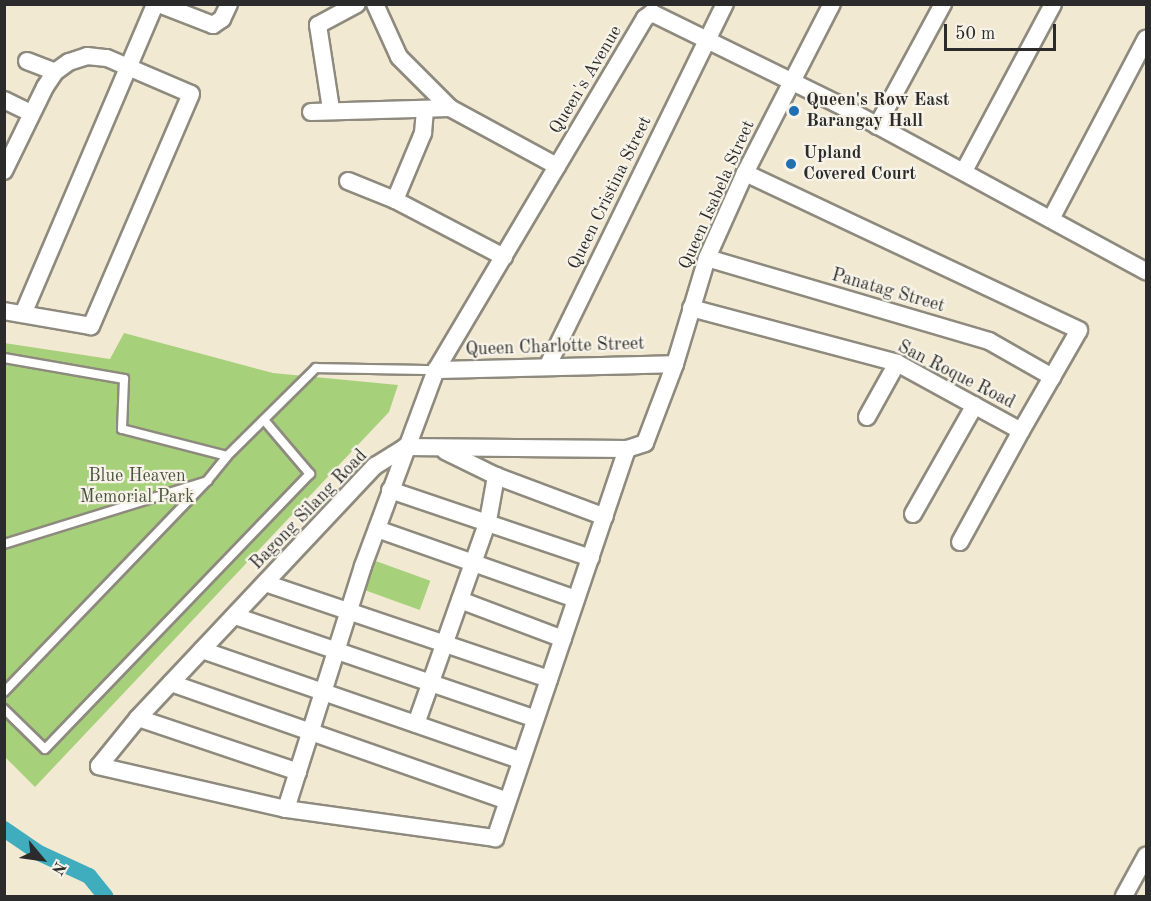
<!DOCTYPE html>
<html>
<head>
<meta charset="utf-8">
<style>
	body { margin:0 }
	#map { position:relative; width:1151px; height:901px; overflow:hidden; background:#f2e9d2; font-family:"Old Standard TT",serif }
	div>[style] { position:absolute }
	.green>* { inset:0; background:#a7d07b; transform-origin:0 0 }
	.canal>* { height:16px; margin:-8px; padding:0 8px; transform-origin:8px; border-radius:8px; background:#3fadbd }
	.roads { filter:drop-shadow(2px 0 #8e8a7e) drop-shadow(-2px 0 #8e8a7e) drop-shadow(0 2px #8e8a7e) drop-shadow(0 -2px #8e8a7e) }
	.service>* { height:8px; margin:-4px; padding:0 4px; transform-origin:4px; border-radius:4px; background:#fff }
	.minor>* { height:16px; margin:-8px; padding:0 8px; transform-origin:8px; border-radius:8px; background:#fff }
	.dots>* { width:16px; height:16px; translate:-50% -50%; box-sizing:border-box; border:3px solid #f7f3e8; border-radius:50% }
	span { translate:-50% -50%; white-space:nowrap; text-align:center; line-height:1.15; -webkit-text-stroke:4.5px #f7f3e8; paint-order:stroke }
	.street-label { font-size:18px; color:#2b2b2b }
	.poi-label { font-size:18px; color:#2b2b2b; font-weight:700 }
	.left { translate:0 -50%; text-align:left }
	.park-label { font-size:18px; color:#4a543f }
	.frame { position:absolute; inset:0; border:6px solid #2b2b2b; pointer-events:none }
	.north { position:absolute; left:12px; top:829px; width:60px; height:60px; -webkit-text-stroke:4px #f7f3e8; paint-order:stroke; rotate:119deg; font-size:16px; font-weight:700; line-height:24px; text-align:center; color:#2b2b2b }
	.north::after { content:''; display:block; margin:auto; width:21px; height:27px; background:#2b2b2b; clip-path:polygon(50% 0,100% 100%,50% 72%,0 100%) }
	.scale { position:absolute; left:944px; top:24px; width:112px; height:27px; box-sizing:border-box; border:3px solid #2b2b2b; border-top:0; padding-left:8px; font-size:18px; line-height:21px; white-space:nowrap; color:#2b2b2b; -webkit-text-stroke:4px #f7f3e8; paint-order:stroke }
</style>
</head>
<body>
<div id="map">
	<div class="green">
		<div style="clip-path:polygon(124px 333px,273px 373px,398px 385px,389px 412px,35px 787px,5px 757px,4px 343px,110px 359px)"></div>
		<div style="left:373px;top:560px;width:61px;height:31px;rotate:20deg"></div>
	</div>
	<div class="canal">
		<div style="left:4px;top:829px;width:42px;rotate:34.4deg"></div>
		<div style="left:39px;top:853px;width:55px;rotate:24.7deg"></div>
		<div style="left:89px;top:876px;width:26px;rotate:51deg"></div>
	</div>
	<div class="roads">
		<div class="service">
			<div style="left:4px;top:358px;width:122px;rotate:9.9deg"></div>
			<div style="left:124px;top:379px;width:50px;rotate:92.3deg"></div>
			<div style="left:122px;top:429px;width:108px;rotate:14.4deg"></div>
			<div style="left:4px;top:544px;width:213px;rotate:-17.2deg"></div>
			<div style="left:207px;top:481px;width:32px;rotate:-51deg"></div>
			<div style="left:227px;top:456px;width:125px;rotate:-44.7deg"></div>
			<div style="left:316px;top:368px;width:120px;rotate:1deg"></div>
			<div style="left:4px;top:692px;width:291px;rotate:-46.1deg"></div>
			<div style="left:4px;top:709px;width:57px;rotate:44.3deg"></div>
			<div style="left:45px;top:749px;width:382px;rotate:-46.1deg"></div>
			<div style="left:310px;top:474px;width:71px;rotate:-130.4deg"></div>
		</div>
		<div class="minor">
			<div style="left:159px;top:4px;width:58px;rotate:21.3deg"></div>
			<div style="left:213px;top:25px;width:11px;rotate:-34deg"></div>
			<div style="left:222px;top:19px;width:17px;rotate:-65deg"></div>
			<div style="left:375px;top:4px;width:58px;rotate:65.6deg"></div>
			<div style="left:399px;top:57px;width:72px;rotate:45deg"></div>
			<div style="left:450px;top:108px;width:122px;rotate:28.5deg"></div>
			<div style="left:27px;top:61px;width:30px;rotate:21deg"></div>
			<div style="left:4px;top:100px;width:30px;rotate:26deg"></div>
			<div style="left:331px;top:109px;width:85px;rotate:-98.8deg"></div>
			<div style="left:318px;top:25px;width:44px;rotate:-28.3deg"></div>
			<div style="left:311px;top:112px;width:139px;rotate:-1.6deg"></div>
			<div style="left:877px;top:126px;width:139px;rotate:-61.6deg"></div>
			<div style="left:4px;top:171px;width:93px;rotate:-64deg"></div>
			<div style="left:45px;top:87px;width:18px;rotate:-56deg"></div>
			<div style="left:55px;top:72px;width:17px;rotate:-36deg"></div>
			<div style="left:69px;top:62px;width:19px;rotate:-18deg"></div>
			<div style="left:87px;top:56px;width:20px;rotate:6deg"></div>
			<div style="left:107px;top:58px;width:91px;rotate:23.2deg"></div>
			<div style="left:191px;top:94px;width:253px;rotate:113.3deg"></div>
			<div style="left:91px;top:326px;width:88px;rotate:-170.2deg"></div>
			<div style="left:964px;top:171px;width:189px;rotate:-61.9deg"></div>
			<div style="left:348px;top:181px;width:51px;rotate:22deg"></div>
			<div style="left:395px;top:200px;width:123px;rotate:27.6deg"></div>
			<div style="left:395px;top:200px;width:73px;rotate:-67.3deg"></div>
			<div style="left:423px;top:133px;width:24px;rotate:-85deg"></div>
			<div style="left:1051px;top:219px;width:204px;rotate:-62.2deg"></div>
			<div style="left:707px;top:258px;width:294px;rotate:16.4deg"></div>
			<div style="left:989px;top:341px;width:73px;rotate:29.7deg"></div>
			<div style="left:691px;top:308px;width:213px;rotate:14.9deg"></div>
			<div style="left:897px;top:363px;width:141px;rotate:28.7deg"></div>
			<div style="left:1021px;top:431px;width:116px;rotate:-60.1deg"></div>
			<div style="left:1079px;top:330px;width:369px;rotate:-154.8deg"></div>
			<div style="left:23px;top:314px;width:337px;rotate:-66.9deg"></div>
			<div style="left:548px;top:365px;width:402px;rotate:-63.9deg"></div>
			<div style="left:436px;top:370px;width:239px;rotate:-1.4deg"></div>
			<div style="left:867px;top:417px;width:62px;rotate:-60.9deg"></div>
			<div style="left:627px;top:449px;width:411px;rotate:108.7deg"></div>
			<div style="left:495px;top:838px;width:211px;rotate:-172.1deg"></div>
			<div style="left:286px;top:809px;width:192px;rotate:-167.1deg"></div>
			<div style="left:99px;top:766px;width:62px;rotate:-50.9deg"></div>
			<div style="left:138px;top:718px;width:346px;rotate:-46.8deg"></div>
			<div style="left:375px;top:466px;width:36px;rotate:-32deg"></div>
			<div style="left:405px;top:447px;width:222px;rotate:0.5deg"></div>
			<div style="left:627px;top:449px;width:19px;rotate:-18deg"></div>
			<div style="left:645px;top:443px;width:85px;rotate:-69.2deg"></div>
			<div style="left:675px;top:364px;width:111px;rotate:-73.2deg"></div>
			<div style="left:707px;top:258px;width:93px;rotate:-65.9deg"></div>
			<div style="left:745px;top:173px;width:190px;rotate:-62.8deg"></div>
			<div style="left:445px;top:451px;width:57px;rotate:26.1deg"></div>
			<div style="left:496px;top:476px;width:116px;rotate:20.6deg"></div>
			<div style="left:390px;top:490px;width:212px;rotate:18.7deg"></div>
			<div style="left:913px;top:514px;width:125px;rotate:-60.4deg"></div>
			<div style="left:377px;top:529px;width:211px;rotate:19.4deg"></div>
			<div style="left:960px;top:542px;width:127px;rotate:-61.2deg"></div>
			<div style="left:265px;top:583px;width:300px;rotate:18.7deg"></div>
			<div style="left:460px;top:600px;width:110px;rotate:20.7deg"></div>
			<div style="left:235px;top:616px;width:317px;rotate:18.9deg"></div>
			<div style="left:202px;top:650px;width:336px;rotate:19.1deg"></div>
			<div style="left:171px;top:683px;width:355px;rotate:19.3deg"></div>
			<div style="left:138px;top:718px;width:169px;rotate:18.6deg"></div>
			<div style="left:416px;top:724px;width:215px;rotate:-70.5deg"></div>
			<div style="left:488px;top:521px;width:46px;rotate:-79.9deg"></div>
			<div style="left:286px;top:809px;width:255px;rotate:-72.4deg"></div>
			<div style="left:363px;top:566px;width:209px;rotate:-69.6deg"></div>
			<div style="left:436px;top:370px;width:409px;rotate:-59.3deg"></div>
			<div style="left:645px;top:18px;width:9px;rotate:-36deg"></div>
			<div style="left:652px;top:13px;width:205px;rotate:26.1deg"></div>
			<div style="left:836px;top:103px;width:353px;rotate:28.5deg"></div>
			<div style="left:1124px;top:896px;width:46px;rotate:-61.2deg"></div>
		</div>
	</div>
	<div class="dots">
		<div style="left:794px;top:111px;background:#1f6fb2"></div>
		<div style="left:791px;top:164px;background:#1f6fb2"></div>
	</div>
	<div class="street-label">
		<span style="left:586px;top:80px;rotate:-59deg">Queen's Avenue</span>
		<span style="left:610px;top:193px;rotate:-64deg">Queen Cristina Street</span>
		<span style="left:717px;top:195px;rotate:-66deg">Queen Isabela Street</span>
		<span style="left:888px;top:291px;rotate:16deg">Panatag Street</span>
		<span style="left:555px;top:347px;rotate:-2deg">Queen Charlotte Street</span>
		<span style="left:956px;top:375px;rotate:27deg">San Roque Road</span>
		<span style="left:309px;top:510px;rotate:-46deg">Bagong Silang Road</span>
	</div>
	<div class="poi-label">
		<span class="left" style="left:806px;top:111px">Queen's Row East<br>Barangay Hall</span>
		<span class="left" style="left:803px;top:164px">Upland<br>Covered Court</span>
	</div>
	<div class="park-label">
		<span style="left:137px;top:487px">Blue Heaven<br>Memorial Park</span>
	</div>
	<div class="frame"></div>
	<div class="north">N</div>
	<div class="scale">50 m</div>
</div>
</body>
</html>
